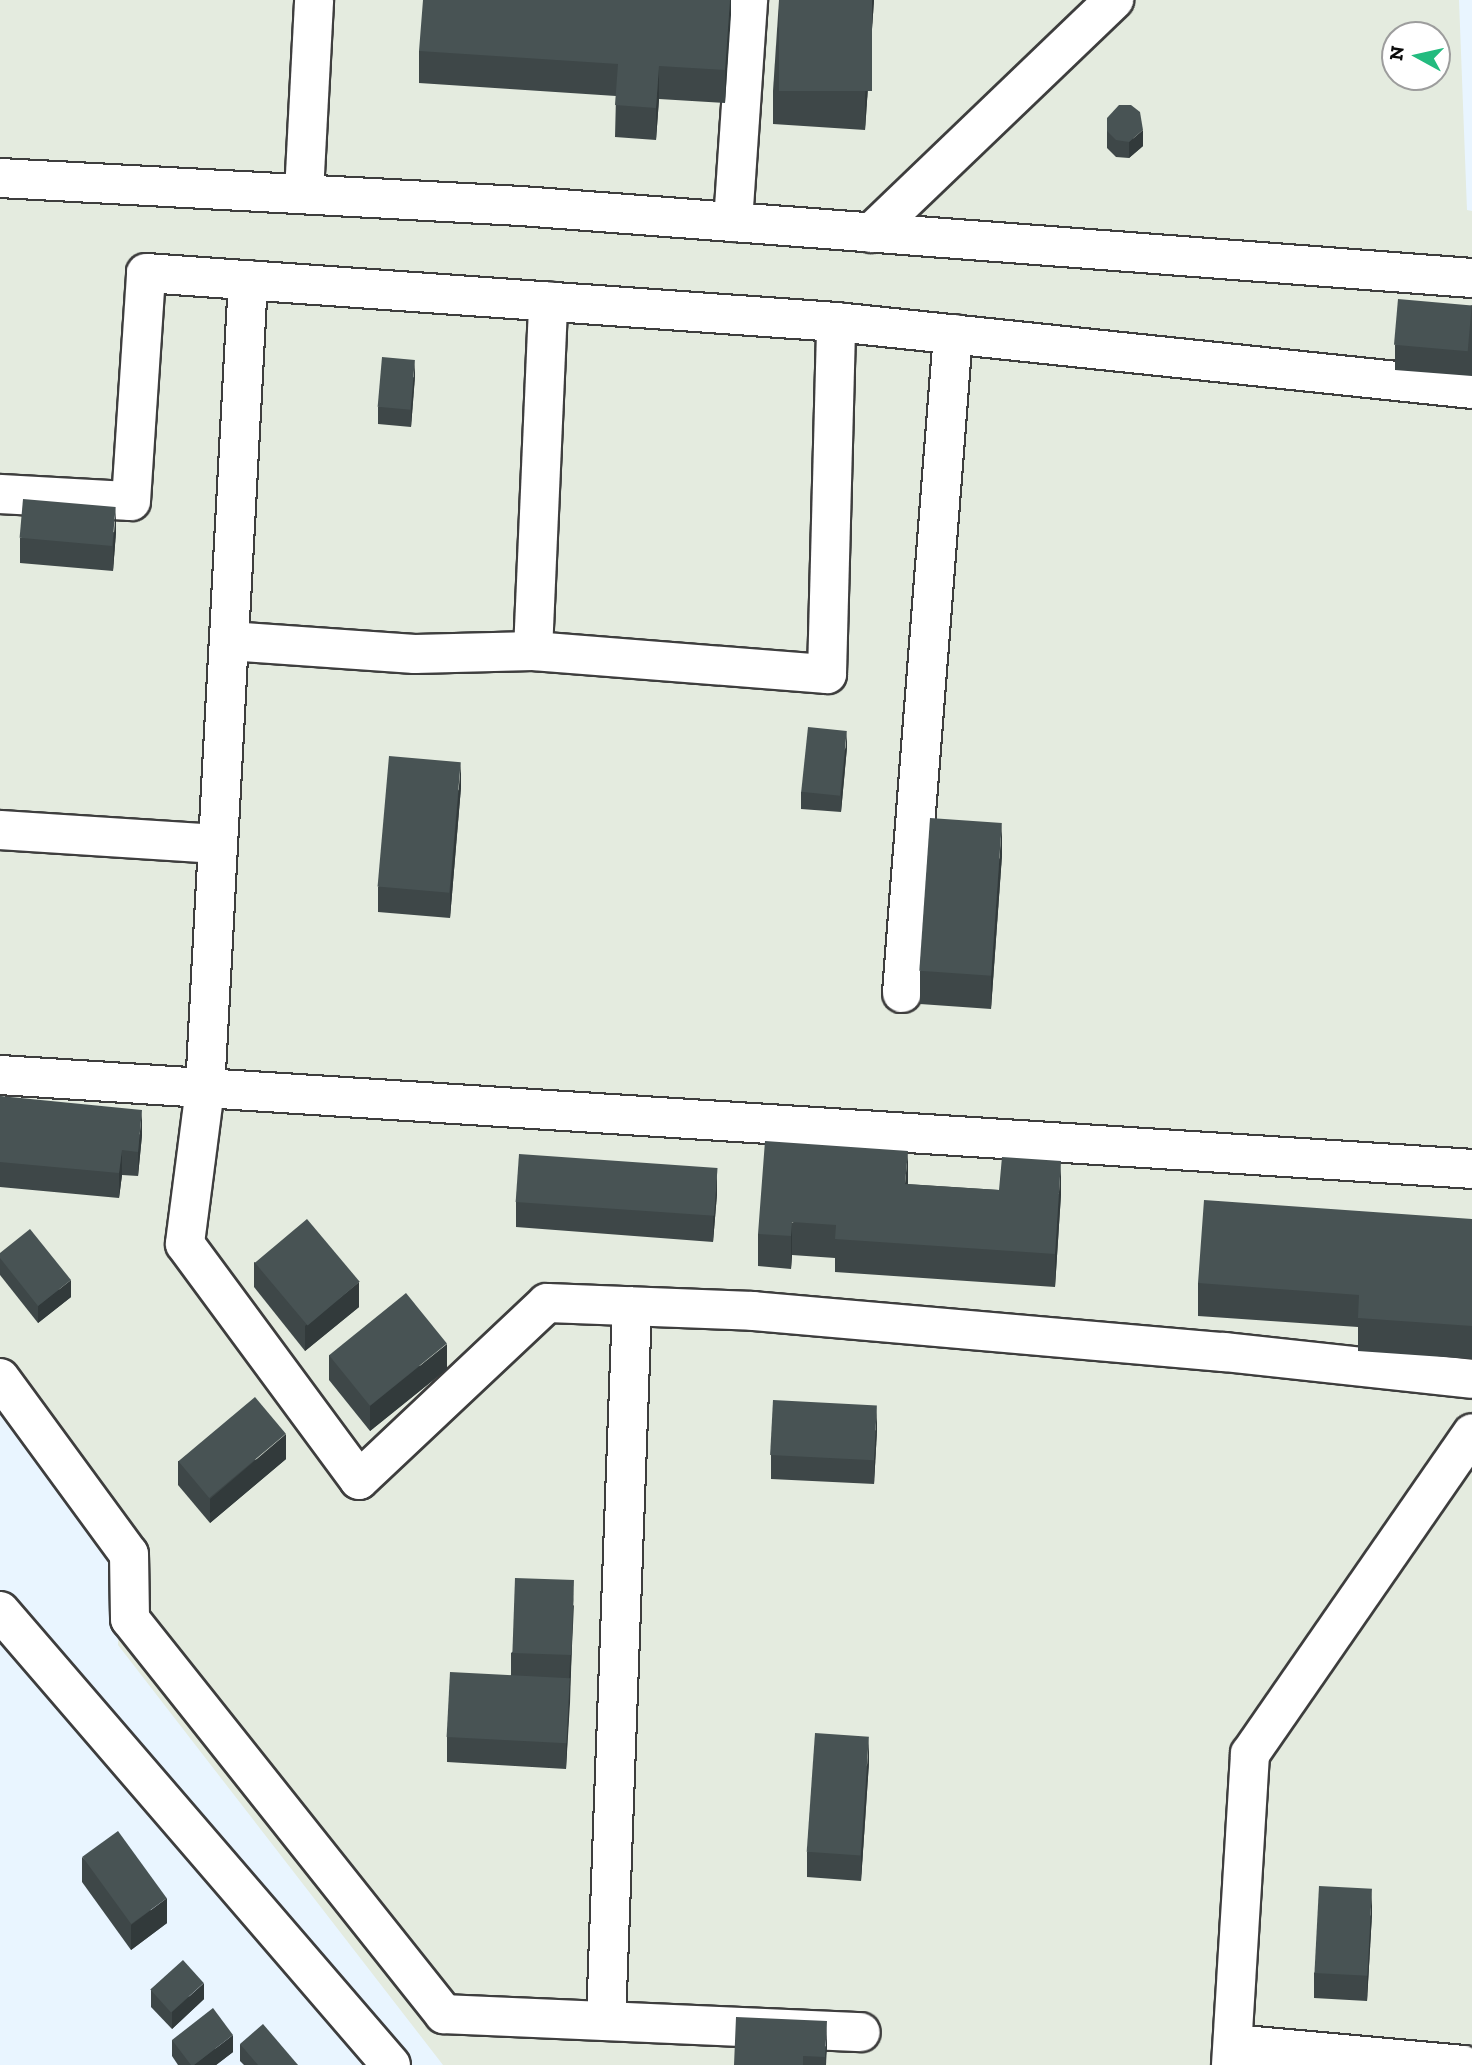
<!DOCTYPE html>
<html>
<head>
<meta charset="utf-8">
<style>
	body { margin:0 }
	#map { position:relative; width:1472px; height:2065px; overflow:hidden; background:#e9f5ff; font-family:"Zilla Slab",serif }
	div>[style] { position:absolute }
	.industrial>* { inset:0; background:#e4ebdf }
	.roads { filter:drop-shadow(2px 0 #3e3e3e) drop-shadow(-2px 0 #3e3e3e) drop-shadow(0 2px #3e3e3e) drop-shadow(0 -2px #3e3e3e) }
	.minor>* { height:38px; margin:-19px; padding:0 19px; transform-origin:19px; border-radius:19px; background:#fff }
	.wall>* { inset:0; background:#3e4748 }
	.shaded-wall>* { inset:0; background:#323a3b }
	.building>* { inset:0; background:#485354; transform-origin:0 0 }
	span { translate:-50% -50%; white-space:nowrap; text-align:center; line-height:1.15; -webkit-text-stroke:7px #fff; paint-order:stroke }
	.north { position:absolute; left:1381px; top:21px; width:70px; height:70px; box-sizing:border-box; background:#fff; border:2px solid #9d9d9d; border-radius:50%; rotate:278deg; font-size:19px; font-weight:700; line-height:28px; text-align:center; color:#0b0b0b }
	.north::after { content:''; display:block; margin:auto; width:24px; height:32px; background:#23bb7f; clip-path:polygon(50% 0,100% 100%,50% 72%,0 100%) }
</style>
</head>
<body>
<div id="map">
	<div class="industrial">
		<div style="clip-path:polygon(evenodd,0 0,1459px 0,1467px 210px,1472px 211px,1472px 2065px,443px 2065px,118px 1645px,121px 1559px,0 1404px,0 0,1395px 35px,1437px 35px,1437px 77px,1395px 77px,1395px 35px)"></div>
	</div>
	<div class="roads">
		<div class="minor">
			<div style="left:0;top:178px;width:522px;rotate:3.08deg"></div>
			<div style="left:521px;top:206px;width:954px;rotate:4.33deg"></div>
			<div style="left:304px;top:193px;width:193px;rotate:-87deg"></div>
			<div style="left:733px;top:222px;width:223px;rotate:-86.1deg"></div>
			<div style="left:871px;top:233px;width:337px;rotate:-43.8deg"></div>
			<div style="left:248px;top:280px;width:810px;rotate:93.04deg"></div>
			<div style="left:205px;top:1089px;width:156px;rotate:97.4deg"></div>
			<div style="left:185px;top:1244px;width:293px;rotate:53.6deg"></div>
			<div style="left:359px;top:1480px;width:258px;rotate:-43.3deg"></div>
			<div style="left:547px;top:1303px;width:206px;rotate:2.2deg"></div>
			<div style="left:753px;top:1311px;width:473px;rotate:5deg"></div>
			<div style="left:1224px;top:1352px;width:249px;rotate:6.2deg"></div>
			<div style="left:0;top:494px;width:131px;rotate:3.1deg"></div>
			<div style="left:131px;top:501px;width:228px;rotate:-86.2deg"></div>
			<div style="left:146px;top:273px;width:692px;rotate:4.06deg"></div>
			<div style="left:836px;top:322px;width:640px;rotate:6.01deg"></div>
			<div style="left:229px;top:641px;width:186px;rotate:4deg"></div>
			<div style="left:415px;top:654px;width:118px;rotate:-1.5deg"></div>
			<div style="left:533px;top:651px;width:295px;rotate:4.5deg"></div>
			<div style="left:827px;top:674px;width:352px;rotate:-88.5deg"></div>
			<div style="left:533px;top:651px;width:350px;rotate:-87.5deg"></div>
			<div style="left:0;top:830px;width:218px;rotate:3.7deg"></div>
			<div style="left:902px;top:993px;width:661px;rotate:-85.57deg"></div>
			<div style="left:0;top:1075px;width:1475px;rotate:3.65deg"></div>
			<div style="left:0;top:1378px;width:218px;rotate:53.8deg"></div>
			<div style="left:129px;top:1554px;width:65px;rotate:89.1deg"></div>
			<div style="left:130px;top:1619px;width:505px;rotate:51.52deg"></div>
			<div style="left:444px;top:2014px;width:417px;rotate:2.5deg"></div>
			<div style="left:0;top:1611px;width:599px;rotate:49.26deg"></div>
			<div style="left:606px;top:2021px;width:715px;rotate:-87.92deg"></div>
			<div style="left:1233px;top:2044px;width:231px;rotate:5.2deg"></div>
			<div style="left:1231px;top:2065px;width:312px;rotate:-86.5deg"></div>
			<div style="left:1250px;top:1754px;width:390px;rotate:-55.3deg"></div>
		</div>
	</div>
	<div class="wall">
		<div style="clip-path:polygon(731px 0,725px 103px,659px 99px,656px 140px,615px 137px,616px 96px,419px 83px,419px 51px)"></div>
		<div style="clip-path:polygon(779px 0,874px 0,865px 130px,773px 124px,773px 91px)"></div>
		<div style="clip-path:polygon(1107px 118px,1143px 146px,1129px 158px,1116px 157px,1107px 148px)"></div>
		<div style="clip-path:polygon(1472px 305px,1472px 376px,1395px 370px,1395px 345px)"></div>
		<div style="clip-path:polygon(415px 376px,411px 427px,378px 424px,378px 407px)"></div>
		<div style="clip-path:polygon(116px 532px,113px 571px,20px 563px,20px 538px)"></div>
		<div style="clip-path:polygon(847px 747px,841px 812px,801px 809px,801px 792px)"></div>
		<div style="clip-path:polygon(461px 787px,450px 918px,378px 912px,378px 887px)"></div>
		<div style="clip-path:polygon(1002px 855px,991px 1009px,920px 1004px,920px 971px)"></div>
		<div style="clip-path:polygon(0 1096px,142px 1135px,138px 1176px,122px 1175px,119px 1198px,0 1187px)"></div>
		<div style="clip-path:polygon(907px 1184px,1061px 1194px,1055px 1287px,835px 1272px,835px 1258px,792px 1255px,791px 1269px,758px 1266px,758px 1234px)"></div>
		<div style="clip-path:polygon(717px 1194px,713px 1242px,516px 1227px,516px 1202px)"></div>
		<div style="clip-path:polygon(1472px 1219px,1472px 1359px,1358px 1351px,1358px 1327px,1198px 1316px,1198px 1283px)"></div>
		<div style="clip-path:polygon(0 1253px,71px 1297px,38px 1323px,0 1275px)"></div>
		<div style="clip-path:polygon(254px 1262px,359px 1307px,305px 1351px,254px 1287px)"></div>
		<div style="clip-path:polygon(329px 1355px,447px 1369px,370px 1431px,329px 1380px)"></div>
		<div style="clip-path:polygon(877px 1430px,874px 1484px,771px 1479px,771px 1455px)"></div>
		<div style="clip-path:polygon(286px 1459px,210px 1523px,178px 1485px,178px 1461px)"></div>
		<div style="clip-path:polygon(574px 1605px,566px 1769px,447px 1762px,447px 1737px,511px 1675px,511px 1653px)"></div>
		<div style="clip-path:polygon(869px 1762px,861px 1881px,807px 1877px,807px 1852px)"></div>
		<div style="clip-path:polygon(82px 1857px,167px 1923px,131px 1950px,82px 1882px)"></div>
		<div style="clip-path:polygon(1372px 1914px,1367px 2001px,1314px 1998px,1314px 1973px)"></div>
		<div style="clip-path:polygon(151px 1990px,204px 1999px,172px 2029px,151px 2007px)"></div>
		<div style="clip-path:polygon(172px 2040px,233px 2052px,216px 2065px,178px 2065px,172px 2056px)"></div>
		<div style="clip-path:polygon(240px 2044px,298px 2065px,244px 2065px,240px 2061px)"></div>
		<div style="clip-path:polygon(827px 2046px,826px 2065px,734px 2065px)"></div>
	</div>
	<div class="shaded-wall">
		<div style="clip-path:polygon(730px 0,731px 0,731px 15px,725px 103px,725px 70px)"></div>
		<div style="clip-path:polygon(872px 0,874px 0,865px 130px,865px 97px)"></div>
		<div style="clip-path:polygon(659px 66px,659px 99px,656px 140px,656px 108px)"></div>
		<div style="clip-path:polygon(1143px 130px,1143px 146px,1129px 158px,1129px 142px)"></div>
		<div style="clip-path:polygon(415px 360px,415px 376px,411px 427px,411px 410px)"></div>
		<div style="clip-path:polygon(116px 507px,116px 532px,113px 571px,113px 546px)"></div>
		<div style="clip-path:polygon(847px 731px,847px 747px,841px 812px,841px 795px)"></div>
		<div style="clip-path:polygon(461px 762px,461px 787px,450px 918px,450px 893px)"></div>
		<div style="clip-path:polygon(1002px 823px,1002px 855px,991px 1009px,991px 976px)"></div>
		<div style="clip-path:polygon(142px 1110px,142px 1135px,138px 1176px,138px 1152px)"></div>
		<div style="clip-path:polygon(122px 1150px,122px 1175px,119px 1198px,119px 1173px)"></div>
		<div style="clip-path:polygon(908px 1151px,908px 1183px,905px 1217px,905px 1184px)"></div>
		<div style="clip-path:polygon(1061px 1161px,1061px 1194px,1055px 1287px,1055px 1254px)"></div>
		<div style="clip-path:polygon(717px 1169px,717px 1194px,713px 1242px,713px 1217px)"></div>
		<div style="clip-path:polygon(792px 1222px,792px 1255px,791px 1269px,791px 1236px)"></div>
		<div style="clip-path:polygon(71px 1280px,71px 1297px,38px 1323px,38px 1306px)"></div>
		<div style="clip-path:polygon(359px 1282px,359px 1307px,305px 1351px,305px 1326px)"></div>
		<div style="clip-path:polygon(447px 1344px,447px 1369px,370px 1431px,370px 1406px)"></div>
		<div style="clip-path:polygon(877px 1405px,877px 1430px,874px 1484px,874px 1460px)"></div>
		<div style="clip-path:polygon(286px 1434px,286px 1459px,210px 1523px,210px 1499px)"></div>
		<div style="clip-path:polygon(574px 1580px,570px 1703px,566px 1769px,566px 1744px)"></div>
		<div style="clip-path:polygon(869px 1737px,869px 1762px,861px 1881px,861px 1857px)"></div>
		<div style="clip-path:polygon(1372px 1889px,1372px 1914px,1367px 2001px,1367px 1976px)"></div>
		<div style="clip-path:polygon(167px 1898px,167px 1923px,131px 1950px,131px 1925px)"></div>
		<div style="clip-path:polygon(204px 1983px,204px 1999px,172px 2029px,172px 2012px)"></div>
		<div style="clip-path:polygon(827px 2021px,827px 2046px,825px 2065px)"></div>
		<div style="clip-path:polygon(233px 2035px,233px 2052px,216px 2065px,194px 2065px)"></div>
	</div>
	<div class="building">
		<div style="clip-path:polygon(423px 0,730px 0,725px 70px,659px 66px,656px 108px,615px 105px,618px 64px,419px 51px)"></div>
		<div style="left:779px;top:0;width:93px;height:91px"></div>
		<div style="clip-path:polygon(1119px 105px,1131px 105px,1140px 112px,1143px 130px,1129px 142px,1116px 140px,1107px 131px,1107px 118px)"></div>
		<div style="left:1398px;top:299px;width:74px;height:46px;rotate:5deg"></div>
		<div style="left:382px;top:357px;width:33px;height:50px;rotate:5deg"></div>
		<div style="left:23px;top:499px;width:93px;height:39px;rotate:5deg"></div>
		<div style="left:808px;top:727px;width:39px;height:65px;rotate:6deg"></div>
		<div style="left:389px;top:756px;width:72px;height:131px;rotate:5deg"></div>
		<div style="left:930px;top:818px;width:72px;height:153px;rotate:4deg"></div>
		<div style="clip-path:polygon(0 1096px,142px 1110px,138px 1152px,122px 1150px,119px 1173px,0 1162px)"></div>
		<div style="clip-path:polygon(765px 1141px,908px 1151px,905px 1184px,999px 1190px,1002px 1157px,1061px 1161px,1055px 1254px,835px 1239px,836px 1225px,792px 1222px,791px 1236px,758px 1234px)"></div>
		<div style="left:519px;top:1154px;width:199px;height:48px;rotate:4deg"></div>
		<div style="clip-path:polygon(1204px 1200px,1472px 1219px,1472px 1326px,1358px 1318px,1359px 1295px,1198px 1283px)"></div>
		<div style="left:307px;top:1219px;width:82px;height:68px;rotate:50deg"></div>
		<div style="clip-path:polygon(30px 1229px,71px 1280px,38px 1306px,0 1258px,0 1253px)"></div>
		<div style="left:406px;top:1293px;width:65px;height:99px;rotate:51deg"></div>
		<div style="left:255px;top:1397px;width:48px;height:100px;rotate:50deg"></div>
		<div style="left:773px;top:1400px;width:104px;height:55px;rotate:3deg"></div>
		<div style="left:515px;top:1578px;width:59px;height:75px;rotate:2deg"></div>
		<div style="left:450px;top:1672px;width:120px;height:65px;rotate:3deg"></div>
		<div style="left:815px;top:1733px;width:54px;height:119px;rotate:4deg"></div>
		<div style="left:118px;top:1831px;width:83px;height:44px;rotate:54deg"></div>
		<div style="left:1319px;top:1886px;width:53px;height:87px;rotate:3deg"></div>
		<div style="left:183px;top:1960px;width:31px;height:44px;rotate:48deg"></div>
		<div style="clip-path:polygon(213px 2008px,233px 2035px,194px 2065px,191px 2065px,172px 2040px)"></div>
		<div style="clip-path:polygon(736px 2017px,827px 2021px,825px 2057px,803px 2056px,803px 2065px,734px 2065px)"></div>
		<div style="clip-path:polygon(263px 2024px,298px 2065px,258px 2065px,240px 2044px)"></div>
	</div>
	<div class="north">N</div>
</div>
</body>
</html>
